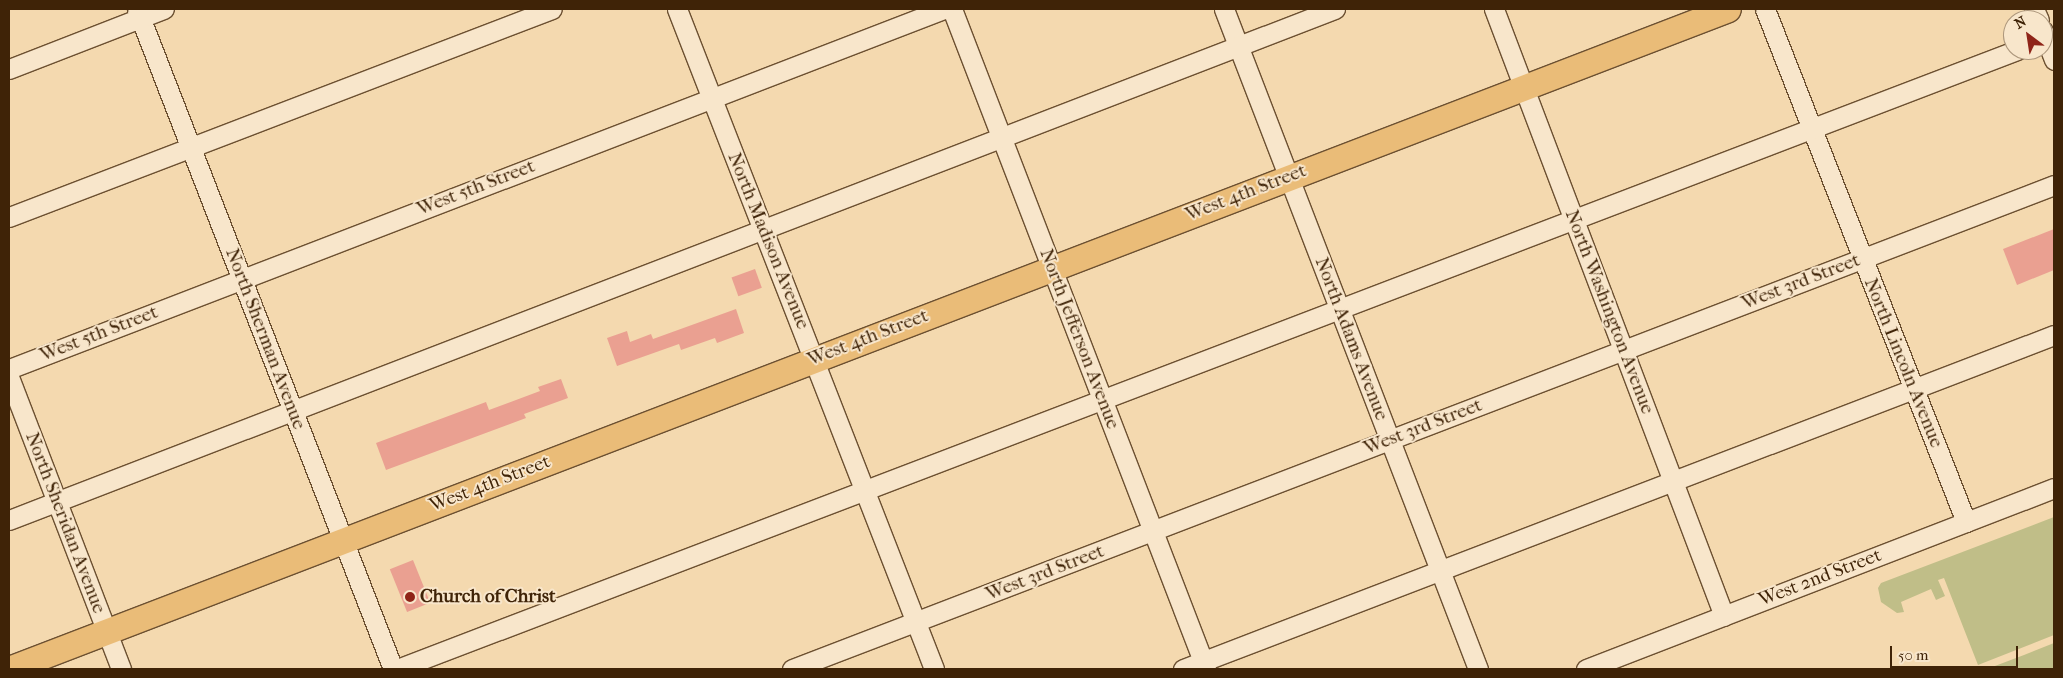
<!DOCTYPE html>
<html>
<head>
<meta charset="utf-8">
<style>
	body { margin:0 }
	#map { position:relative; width:2063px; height:678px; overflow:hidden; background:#f4d9af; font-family:"IM FELL French Canon",serif }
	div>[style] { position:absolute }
	.green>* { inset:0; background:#c0be88 }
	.building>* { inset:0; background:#eaa091; transform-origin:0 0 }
	.roads { filter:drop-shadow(1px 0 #6c5031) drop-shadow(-1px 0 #6c5031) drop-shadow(0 1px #6c5031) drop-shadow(0 -1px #6c5031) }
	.minor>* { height:19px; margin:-9.5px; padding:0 9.5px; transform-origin:9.5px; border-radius:9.5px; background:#f8e6cb }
	.major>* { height:25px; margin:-12.5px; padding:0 12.5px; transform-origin:12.5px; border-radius:12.5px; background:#eabc78 }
	.dots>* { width:14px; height:14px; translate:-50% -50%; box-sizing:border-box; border:2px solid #f8e6cb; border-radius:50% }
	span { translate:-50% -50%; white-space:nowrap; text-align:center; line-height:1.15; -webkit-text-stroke:4px #f8e6cb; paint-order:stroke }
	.street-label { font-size:19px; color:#3f2307 }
	.poi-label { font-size:19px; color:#3f2307; font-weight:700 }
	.left { translate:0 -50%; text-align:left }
	.frame { position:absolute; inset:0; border:10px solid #3f2307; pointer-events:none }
	.north { position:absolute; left:2003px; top:10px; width:50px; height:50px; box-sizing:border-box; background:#f8e6cb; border:1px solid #ae987d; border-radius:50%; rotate:329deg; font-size:14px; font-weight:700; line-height:20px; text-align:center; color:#3f2307 }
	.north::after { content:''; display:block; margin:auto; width:18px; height:22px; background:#8f2418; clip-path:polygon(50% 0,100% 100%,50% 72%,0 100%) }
	.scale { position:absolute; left:1890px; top:646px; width:128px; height:22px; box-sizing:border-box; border:2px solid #3f2307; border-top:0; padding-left:6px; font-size:15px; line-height:18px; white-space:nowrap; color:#3f2307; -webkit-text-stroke:4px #f8e6cb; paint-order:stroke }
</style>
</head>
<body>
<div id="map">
	<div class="green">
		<div style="clip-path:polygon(2054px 517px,2054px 635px,1978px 665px,1944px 578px,1938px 580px,1945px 596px,1936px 600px,1931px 589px,1901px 602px,1904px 612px,1897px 613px,1881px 602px,1878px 588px,1881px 583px)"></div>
		<div style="clip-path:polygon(2054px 643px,2054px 669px,1987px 669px,2024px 655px)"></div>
	</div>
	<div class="building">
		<div style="clip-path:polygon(2054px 229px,2054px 270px,2017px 285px,2003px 249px)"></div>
		<div style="left:755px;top:269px;width:20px;height:25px;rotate:70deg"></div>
		<div style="clip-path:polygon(736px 309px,744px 333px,717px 343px,715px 338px,681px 350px,679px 344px,617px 366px,607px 338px,627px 331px,630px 342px,651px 334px,653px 339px)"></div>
		<div style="clip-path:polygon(561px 379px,568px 398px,524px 414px,526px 418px,386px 470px,376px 443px,486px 402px,489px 410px,540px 391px,538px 387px)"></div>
		<div style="left:413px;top:560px;width:46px;height:25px;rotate:68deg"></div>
	</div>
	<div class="roads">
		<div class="minor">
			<div style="left:137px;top:9px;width:708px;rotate:68.8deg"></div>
			<div style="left:677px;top:9px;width:708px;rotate:68.72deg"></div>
			<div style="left:952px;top:9px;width:707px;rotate:68.95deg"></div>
			<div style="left:1224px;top:9px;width:707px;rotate:68.95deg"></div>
			<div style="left:1494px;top:9px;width:649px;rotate:69.25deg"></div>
			<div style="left:1765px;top:9px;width:551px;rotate:68.6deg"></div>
			<div style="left:2034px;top:9px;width:12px;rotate:66deg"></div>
			<div style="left:2043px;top:31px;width:31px;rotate:69deg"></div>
			<div style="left:9px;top:69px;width:166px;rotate:-21.2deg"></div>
			<div style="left:9px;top:217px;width:581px;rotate:-20.96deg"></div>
			<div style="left:9px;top:369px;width:1002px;rotate:-21.06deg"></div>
			<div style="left:9px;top:377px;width:313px;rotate:69deg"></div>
			<div style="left:9px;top:520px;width:1421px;rotate:-21.08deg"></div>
			<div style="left:397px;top:669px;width:1734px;rotate:-20.91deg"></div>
			<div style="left:792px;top:669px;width:1352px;rotate:-20.98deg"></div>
			<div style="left:1183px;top:669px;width:933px;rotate:-20.98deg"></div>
			<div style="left:1586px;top:669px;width:502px;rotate:-21.14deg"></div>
		</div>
		<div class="major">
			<div style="left:9px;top:669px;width:1841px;rotate:-21deg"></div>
		</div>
	</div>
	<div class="dots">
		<div style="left:410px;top:597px;background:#8f2418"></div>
	</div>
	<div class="street-label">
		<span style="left:476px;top:188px;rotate:-21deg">West 5th Street</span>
		<span style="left:1246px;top:193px;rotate:-21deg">West 4th Street</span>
		<span style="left:768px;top:241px;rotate:68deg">North Madison Avenue</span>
		<span style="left:1801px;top:282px;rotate:-21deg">West 3rd Street</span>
		<span style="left:1609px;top:312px;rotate:69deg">North Washington Avenue</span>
		<span style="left:99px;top:334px;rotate:-21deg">West 5th Street</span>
		<span style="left:868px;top:338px;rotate:-21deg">West 4th Street</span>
		<span style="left:265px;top:339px;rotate:69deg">North Sherman Avenue</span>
		<span style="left:1079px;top:339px;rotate:69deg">North Jefferson Avenue</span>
		<span style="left:1351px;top:339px;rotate:69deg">North Adams Avenue</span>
		<span style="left:1903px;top:363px;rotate:68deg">North Lincoln Avenue</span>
		<span style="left:1423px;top:427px;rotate:-21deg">West 3rd Street</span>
		<span style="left:490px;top:484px;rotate:-21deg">West 4th Street</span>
		<span style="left:65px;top:523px;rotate:69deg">North Sheridan Avenue</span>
		<span style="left:1045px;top:573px;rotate:-21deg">West 3rd Street</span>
		<span style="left:1820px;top:578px;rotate:-21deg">West 2nd Street</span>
	</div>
	<div class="poi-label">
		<span class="left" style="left:420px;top:597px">Church of Christ</span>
	</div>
	<div class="frame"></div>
	<div class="north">N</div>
	<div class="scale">50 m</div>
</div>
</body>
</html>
